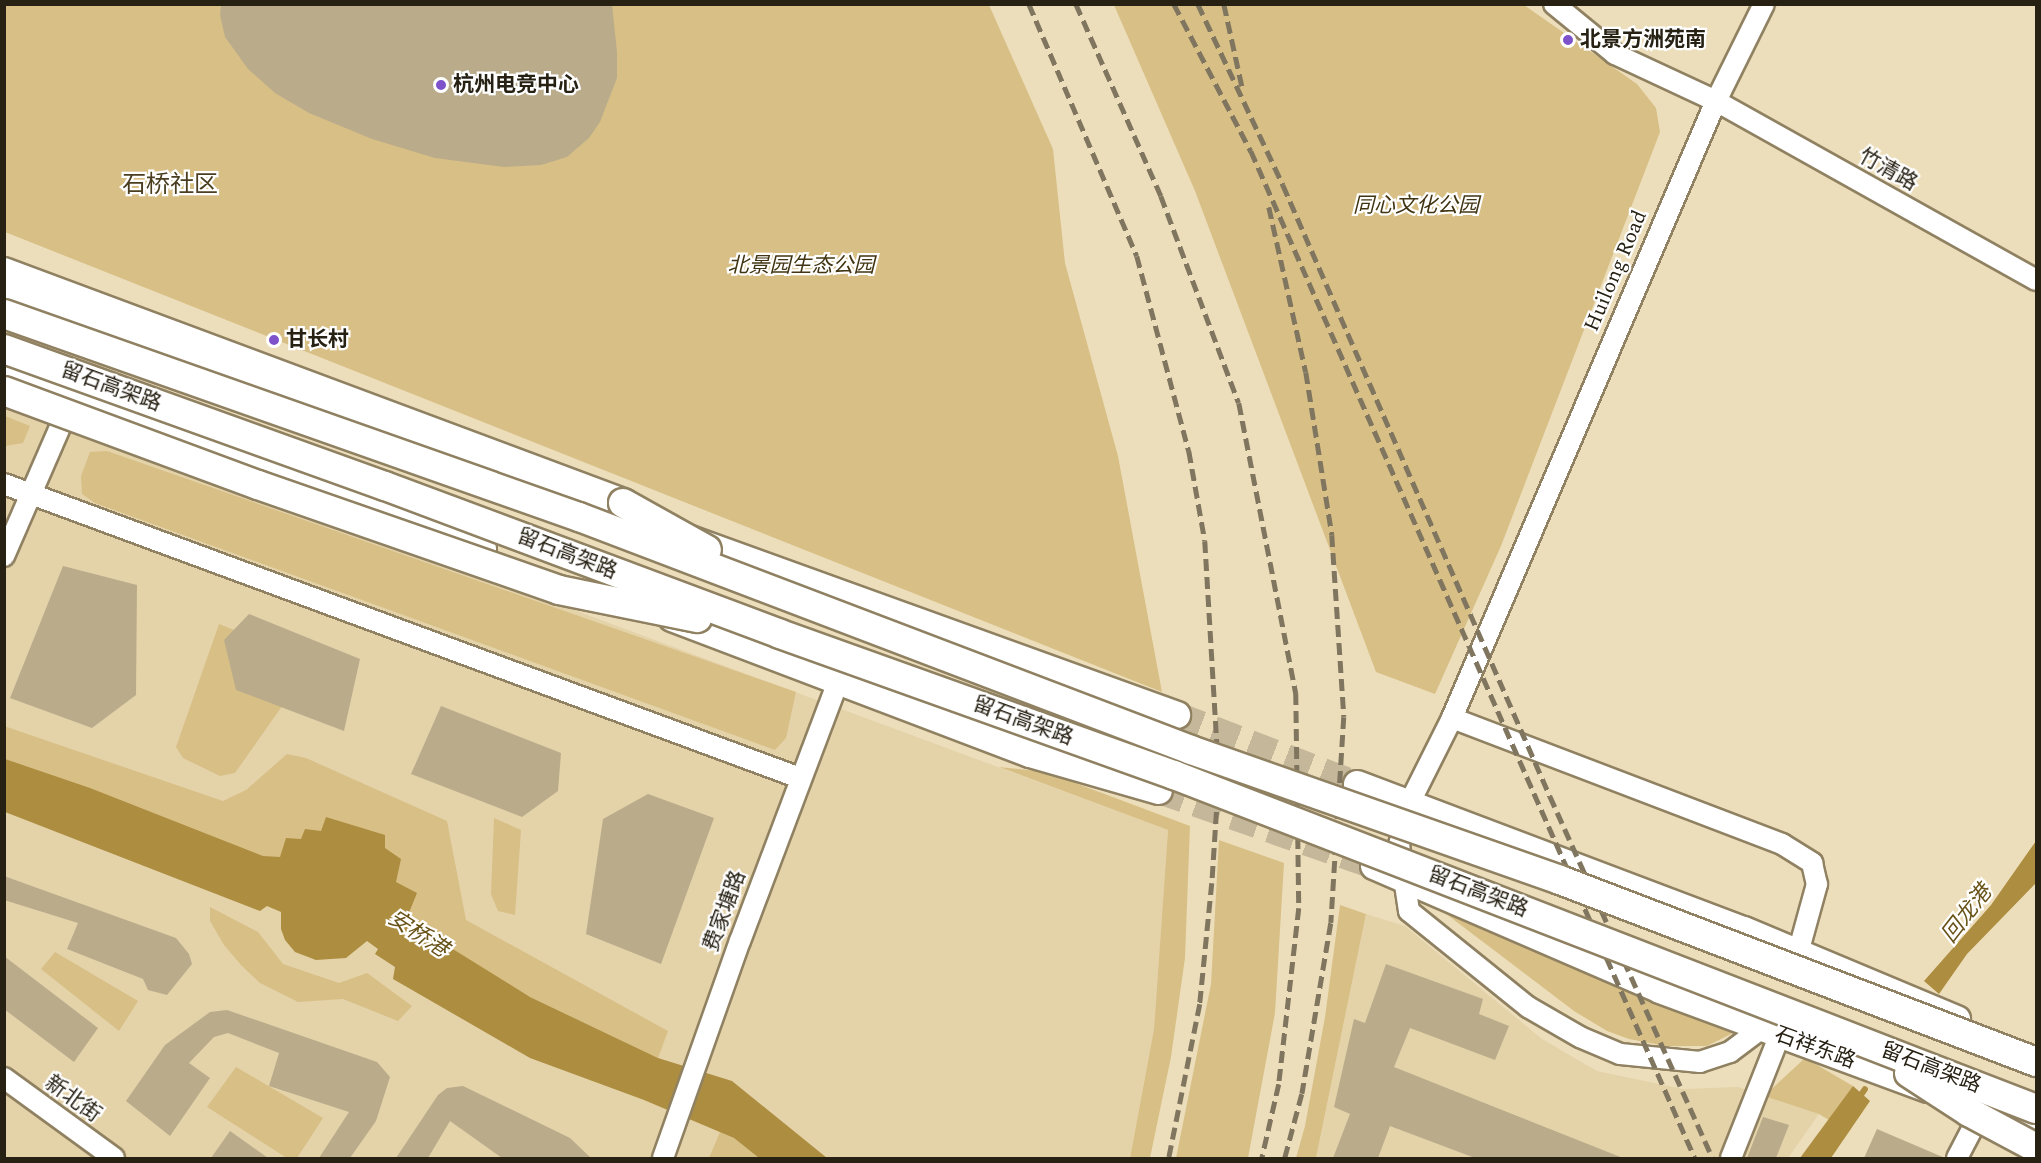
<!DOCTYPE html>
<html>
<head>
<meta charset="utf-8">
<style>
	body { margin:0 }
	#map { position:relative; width:2041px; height:1163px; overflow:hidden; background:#eddebb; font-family:Spectral,"Noto Sans SC",serif }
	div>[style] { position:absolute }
	.built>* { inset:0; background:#e4d2a9 }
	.green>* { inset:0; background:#d8bf86 }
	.water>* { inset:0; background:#ad8d40 }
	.stream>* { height:6px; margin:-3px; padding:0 3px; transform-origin:3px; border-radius:3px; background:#ad8d40 }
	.building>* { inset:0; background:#baac8b }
	.major-tunnel>* { height:26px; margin-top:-13px; transform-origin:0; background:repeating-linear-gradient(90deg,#c5b89a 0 26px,transparent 0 39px) }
	.roads { filter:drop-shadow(2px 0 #8f8161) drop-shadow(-2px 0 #8f8161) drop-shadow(0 2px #8f8161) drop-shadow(0 -2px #8f8161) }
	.minor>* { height:20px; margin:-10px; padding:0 10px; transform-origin:10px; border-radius:10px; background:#fff }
	.major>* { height:26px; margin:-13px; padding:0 13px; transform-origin:13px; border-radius:13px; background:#fff }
	.highway>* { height:28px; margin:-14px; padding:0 14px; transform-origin:14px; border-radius:14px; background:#fff }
	.rail>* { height:4.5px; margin-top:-2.25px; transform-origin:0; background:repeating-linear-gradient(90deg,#80765f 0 12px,transparent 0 18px) }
	.bridges { filter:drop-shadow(2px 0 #8f8161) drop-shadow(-2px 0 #8f8161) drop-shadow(0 2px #8f8161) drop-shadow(0 -2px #8f8161) }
	.highway-bridge>* { height:28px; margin:-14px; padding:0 14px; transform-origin:14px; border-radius:14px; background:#fff }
	.dots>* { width:16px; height:16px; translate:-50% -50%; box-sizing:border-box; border:3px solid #fff; border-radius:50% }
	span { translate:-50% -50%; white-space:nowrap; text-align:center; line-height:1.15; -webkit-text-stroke:4.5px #fff; paint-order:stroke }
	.poi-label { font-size:21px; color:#272114; font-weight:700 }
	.left { translate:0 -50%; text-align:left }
	.street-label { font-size:21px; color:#272114 }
	.park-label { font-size:21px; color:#413412; font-style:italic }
	.water-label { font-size:22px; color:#685217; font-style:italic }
	.quarter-label { font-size:24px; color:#4b3e20 }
	.frame { position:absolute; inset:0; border:6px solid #272114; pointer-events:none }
</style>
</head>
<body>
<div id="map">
	<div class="built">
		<div style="clip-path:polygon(4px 399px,1168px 830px,1154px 1029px,1130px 1158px,5px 1158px)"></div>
		<div style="clip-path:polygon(1366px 914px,1405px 926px,1542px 1039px,1597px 1071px,1683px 1089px,1738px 1087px,1819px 1114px,1788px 1158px,1316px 1158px)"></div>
	</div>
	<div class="green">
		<div style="clip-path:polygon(4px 5px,989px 5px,1053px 149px,1065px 263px,1118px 456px,1162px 692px,5px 232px)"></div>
		<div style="clip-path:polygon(1114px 5px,1524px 5px,1637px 84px,1656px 108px,1660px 132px,1501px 546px,1435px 694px,1376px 672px,1195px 191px)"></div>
		<div style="clip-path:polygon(5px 416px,30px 426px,23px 443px,5px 446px)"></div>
		<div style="clip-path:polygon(107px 451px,796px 692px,786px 738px,775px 750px,95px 503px,82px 494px,81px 476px,90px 452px)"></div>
		<div style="clip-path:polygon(219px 624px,306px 658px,292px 692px,235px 773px,220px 776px,183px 758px,176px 747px)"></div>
		<div style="clip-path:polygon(4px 726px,223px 801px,246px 790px,287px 754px,306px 758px,447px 821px,466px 920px,668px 1031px,658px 1058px,530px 997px,393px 940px,395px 882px,326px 818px,322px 831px,280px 857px,265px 859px,5px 760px)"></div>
		<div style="clip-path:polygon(999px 767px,1046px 772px,1190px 826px,1185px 958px,1171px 1057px,1150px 1158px,1130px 1158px,1154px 1029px,1168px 830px)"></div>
		<div style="clip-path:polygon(494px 818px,521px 830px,515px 915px,498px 911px,491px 894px)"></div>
		<div style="clip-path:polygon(1219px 840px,1284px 863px,1275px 1013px,1248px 1158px,1176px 1158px,1211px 984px)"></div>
		<div style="clip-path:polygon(1340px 905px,1366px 914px,1316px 1158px,1296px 1158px,1305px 1126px,1325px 1017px)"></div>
		<div style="clip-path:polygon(210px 907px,258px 932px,283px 964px,339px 983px,367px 973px,412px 1006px,398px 1021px,343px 999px,298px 1002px,260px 983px,241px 965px,224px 945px,210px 921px)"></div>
		<div style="clip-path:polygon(1441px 910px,1733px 1033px,1707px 1046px,1666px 1046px,1629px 1039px,1607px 1031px,1574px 1011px)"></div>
		<div style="clip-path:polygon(55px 952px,138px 1001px,119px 1031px,41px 969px)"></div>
		<div style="clip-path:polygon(1805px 1058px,1853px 1086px,1829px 1120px,1819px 1114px,1764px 1096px)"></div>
		<div style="clip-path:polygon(236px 1067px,323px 1118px,297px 1158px,287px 1158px,207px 1107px)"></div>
		<div style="clip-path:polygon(720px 1132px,734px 1138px,759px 1158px,709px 1158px)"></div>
	</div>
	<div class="water">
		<div style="clip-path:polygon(5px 759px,90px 788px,263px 856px,280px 857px,286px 838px,301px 839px,305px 829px,321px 831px,326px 817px,385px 835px,385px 848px,401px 859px,396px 882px,417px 893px,406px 920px,530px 997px,658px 1058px,732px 1081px,827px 1158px,759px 1158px,734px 1138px,644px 1100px,530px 1058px,393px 979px,395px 967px,375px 954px,378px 949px,367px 941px,346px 958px,316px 960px,295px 952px,285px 940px,281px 929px,281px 912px,267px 906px,260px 911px,5px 812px)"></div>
		<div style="clip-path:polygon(2036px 841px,2036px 883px,1967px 954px,1939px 994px,1924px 981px,1991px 905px)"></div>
		<div style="clip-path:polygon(1853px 1086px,1870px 1101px,1831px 1158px,1800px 1158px)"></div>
	</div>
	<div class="stream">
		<div style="left:1858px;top:1099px;width:12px;rotate:-55deg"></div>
	</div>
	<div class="building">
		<div style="clip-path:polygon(221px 4px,612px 4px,617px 52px,617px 78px,600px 122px,589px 138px,567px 157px,541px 165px,504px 167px,435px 158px,372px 139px,309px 113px,275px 93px,248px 69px,225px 37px,220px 15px)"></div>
		<div style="clip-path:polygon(63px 566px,137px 585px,136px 695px,92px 728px,10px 698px)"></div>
		<div style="clip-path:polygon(249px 614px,360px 659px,344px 731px,236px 690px,224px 640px)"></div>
		<div style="clip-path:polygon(441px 706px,561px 753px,558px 791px,522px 817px,411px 774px)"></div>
		<div style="clip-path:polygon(648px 794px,714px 818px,661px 964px,586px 934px,603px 819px)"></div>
		<div style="clip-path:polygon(4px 876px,176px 938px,189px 954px,192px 964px,167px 995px,148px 990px,143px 979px,67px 949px,78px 923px,4px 900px)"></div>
		<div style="clip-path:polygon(4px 956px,98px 1028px,74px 1062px,4px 1009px)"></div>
		<div style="clip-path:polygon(1386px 964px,1483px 999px,1479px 1014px,1509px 1026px,1495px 1060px,1410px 1028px,1394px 1067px,1623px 1158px,1475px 1158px,1390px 1126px,1378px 1158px,1333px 1158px,1350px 1114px,1334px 1107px,1354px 1019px,1365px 1023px)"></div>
		<div style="clip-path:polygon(227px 1010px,377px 1062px,390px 1077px,376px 1121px,350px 1158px,319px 1158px,349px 1112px,269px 1086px,279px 1053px,228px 1033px,214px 1037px,189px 1063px,210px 1078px,170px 1136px,126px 1101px,165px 1045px,210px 1012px)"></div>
		<div style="clip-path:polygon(463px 1086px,570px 1138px,591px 1158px,502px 1158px,450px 1121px,428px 1158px,396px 1158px,438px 1095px,447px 1088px)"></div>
		<div style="clip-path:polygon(1763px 1117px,1789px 1125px,1776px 1158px,1747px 1158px)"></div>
		<div style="clip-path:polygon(1877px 1129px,1945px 1158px,1864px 1158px)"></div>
		<div style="clip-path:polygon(230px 1131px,268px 1158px,211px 1158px)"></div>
	</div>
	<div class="major-tunnel">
		<div style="left:1177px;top:715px;width:193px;rotate:21deg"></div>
		<div style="left:1159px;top:791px;width:221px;rotate:19.3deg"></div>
	</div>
	<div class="roads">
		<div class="minor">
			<div style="left:1554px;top:4px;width:79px;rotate:39.3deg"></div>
			<div style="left:1615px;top:54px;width:111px;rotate:25deg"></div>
			<div style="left:1716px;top:101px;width:367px;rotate:29.2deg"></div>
			<div style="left:4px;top:484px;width:849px;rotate:20.27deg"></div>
			<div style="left:4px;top:556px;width:166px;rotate:-66.5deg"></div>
			<div style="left:1452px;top:718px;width:353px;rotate:20.9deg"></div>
			<div style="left:1782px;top:844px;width:36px;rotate:32deg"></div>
			<div style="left:1812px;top:863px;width:22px;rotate:77deg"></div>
			<div style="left:1817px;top:884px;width:72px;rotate:105.4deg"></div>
			<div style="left:1762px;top:1028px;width:40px;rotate:143deg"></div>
			<div style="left:1730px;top:1052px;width:32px;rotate:162deg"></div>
			<div style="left:1700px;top:1062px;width:80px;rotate:-174.3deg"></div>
			<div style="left:1620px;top:1054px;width:43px;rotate:-157deg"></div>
			<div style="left:1580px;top:1037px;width:60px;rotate:-150deg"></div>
			<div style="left:1528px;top:1007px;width:153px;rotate:-141.1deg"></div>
			<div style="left:1409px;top:911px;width:67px;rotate:-98.6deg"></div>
			<div style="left:1399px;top:845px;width:42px;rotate:-76.3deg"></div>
			<div style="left:1409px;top:804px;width:96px;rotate:-63.4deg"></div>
			<div style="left:1452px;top:718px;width:671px;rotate:-66.84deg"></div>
			<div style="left:1716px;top:101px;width:108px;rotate:-63.7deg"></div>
			<div style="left:4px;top:1078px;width:136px;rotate:36deg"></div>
			<div style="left:663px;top:1158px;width:230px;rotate:-70.5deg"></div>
			<div style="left:740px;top:941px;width:278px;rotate:-69.3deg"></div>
			<div style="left:1731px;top:1158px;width:133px;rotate:-68.4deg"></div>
			<div style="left:1957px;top:1158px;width:54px;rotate:-62.5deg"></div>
		</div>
		<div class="major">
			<div style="left:4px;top:295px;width:545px;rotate:19.63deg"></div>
			<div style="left:4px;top:374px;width:510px;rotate:20.07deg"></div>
			<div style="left:690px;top:539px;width:518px;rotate:19.87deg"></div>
			<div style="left:672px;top:618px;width:383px;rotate:20.8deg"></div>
			<div style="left:1030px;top:754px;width:134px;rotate:16deg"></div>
			<div style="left:1357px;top:784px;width:414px;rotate:20.7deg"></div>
			<div style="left:1744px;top:930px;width:231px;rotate:22.7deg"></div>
			<div style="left:1374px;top:866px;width:312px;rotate:23.4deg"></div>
			<div style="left:1660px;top:990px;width:285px;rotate:20.3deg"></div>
			<div style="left:1992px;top:1114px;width:47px;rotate:20deg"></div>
		</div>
		<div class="highway">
			<div style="left:4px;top:272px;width:661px;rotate:20.46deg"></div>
		</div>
	</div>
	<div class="rail">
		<div style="left:1029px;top:4px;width:274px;rotate:66.8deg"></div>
		<div style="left:1137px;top:256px;width:202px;rotate:75.1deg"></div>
		<div style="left:1189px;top:451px;width:91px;rotate:79.9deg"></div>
		<div style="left:1205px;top:541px;width:235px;rotate:86.6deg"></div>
		<div style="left:1219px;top:776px;width:107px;rotate:93.7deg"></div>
		<div style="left:1212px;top:883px;width:122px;rotate:95.7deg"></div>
		<div style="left:1200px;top:1004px;width:157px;rotate:101.4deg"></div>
		<div style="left:1076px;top:4px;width:210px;rotate:66.1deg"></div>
		<div style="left:1161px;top:196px;width:221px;rotate:69.4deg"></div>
		<div style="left:1239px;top:403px;width:296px;rotate:78.9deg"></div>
		<div style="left:1296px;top:693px;width:215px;rotate:89.2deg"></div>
		<div style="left:1299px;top:908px;width:177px;rotate:96.5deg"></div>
		<div style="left:1279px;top:1084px;width:76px;rotate:102.9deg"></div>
		<div style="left:1174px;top:4px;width:166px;rotate:62.4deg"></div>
		<div style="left:1251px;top:151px;width:1101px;rotate:66.21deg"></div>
		<div style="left:1198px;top:4px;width:200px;rotate:64.8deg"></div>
		<div style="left:1283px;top:185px;width:667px;rotate:66.4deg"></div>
		<div style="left:1550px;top:796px;width:397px;rotate:65.8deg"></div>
		<div style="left:1224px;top:4px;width:84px;rotate:77.6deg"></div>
		<div style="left:1269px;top:207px;width:169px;rotate:77.4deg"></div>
		<div style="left:1306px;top:372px;width:165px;rotate:80.9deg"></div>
		<div style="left:1332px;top:535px;width:182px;rotate:86.2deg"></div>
		<div style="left:1344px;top:717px;width:206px;rotate:93.6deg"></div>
		<div style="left:1331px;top:923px;width:173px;rotate:99.6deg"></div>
		<div style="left:1302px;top:1094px;width:66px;rotate:104.9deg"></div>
	</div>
	<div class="bridges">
		<div class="highway-bridge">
			<div style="left:4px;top:314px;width:610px;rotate:19.45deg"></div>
			<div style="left:579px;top:517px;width:655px;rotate:20.84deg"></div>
			<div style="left:1191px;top:750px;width:391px;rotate:19.4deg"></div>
			<div style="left:1560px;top:880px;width:510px;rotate:20.92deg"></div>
			<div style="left:4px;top:349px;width:405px;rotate:19.8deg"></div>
			<div style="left:385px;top:486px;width:422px;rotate:20.5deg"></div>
			<div style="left:780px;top:634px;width:418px;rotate:19.7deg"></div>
			<div style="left:1174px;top:775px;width:924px;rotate:21.18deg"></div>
			<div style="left:4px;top:391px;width:271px;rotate:20.3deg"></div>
			<div style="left:258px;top:485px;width:319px;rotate:19.2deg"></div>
			<div style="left:559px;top:590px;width:141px;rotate:11.5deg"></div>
			<div style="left:623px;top:503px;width:96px;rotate:29.2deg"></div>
			<div style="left:1909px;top:1073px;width:72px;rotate:33deg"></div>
			<div style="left:1969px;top:1112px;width:76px;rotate:28.2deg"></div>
		</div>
	</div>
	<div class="dots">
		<div style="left:1568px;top:40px;background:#7e52cb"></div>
		<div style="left:441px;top:85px;background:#7e52cb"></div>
		<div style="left:274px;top:340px;background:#7e52cb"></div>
	</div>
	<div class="poi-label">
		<span class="left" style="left:1580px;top:40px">北景方洲苑南</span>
		<span class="left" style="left:453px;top:85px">杭州电竞中心</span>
		<span class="left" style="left:286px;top:340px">甘长村</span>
	</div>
	<div class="street-label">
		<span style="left:1888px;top:170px;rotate:29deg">竹清路</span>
		<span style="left:1616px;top:271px;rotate:-67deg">Huilong Road</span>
		<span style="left:111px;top:387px;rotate:20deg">留石高架路</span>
		<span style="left:567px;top:554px;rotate:21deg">留石高架路</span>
		<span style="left:1023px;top:721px;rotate:20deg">留石高架路</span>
		<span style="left:1478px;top:892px;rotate:21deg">留石高架路</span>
		<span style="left:725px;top:911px;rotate:-70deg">费家塘路</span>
		<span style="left:1815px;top:1048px;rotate:20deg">石祥东路</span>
		<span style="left:1931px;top:1068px;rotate:21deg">留石高架路</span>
		<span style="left:73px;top:1099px;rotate:36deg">新北街</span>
	</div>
	<div class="park-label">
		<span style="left:1416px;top:206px">同心文化公园</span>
		<span style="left:801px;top:266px">北景园生态公园</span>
	</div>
	<div class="water-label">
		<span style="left:1967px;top:914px;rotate:-52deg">回龙港</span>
		<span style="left:418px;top:934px;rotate:33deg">安桥港</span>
	</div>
	<div class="quarter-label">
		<span style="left:170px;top:186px">石桥社区</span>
	</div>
	<div class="frame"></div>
</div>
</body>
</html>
